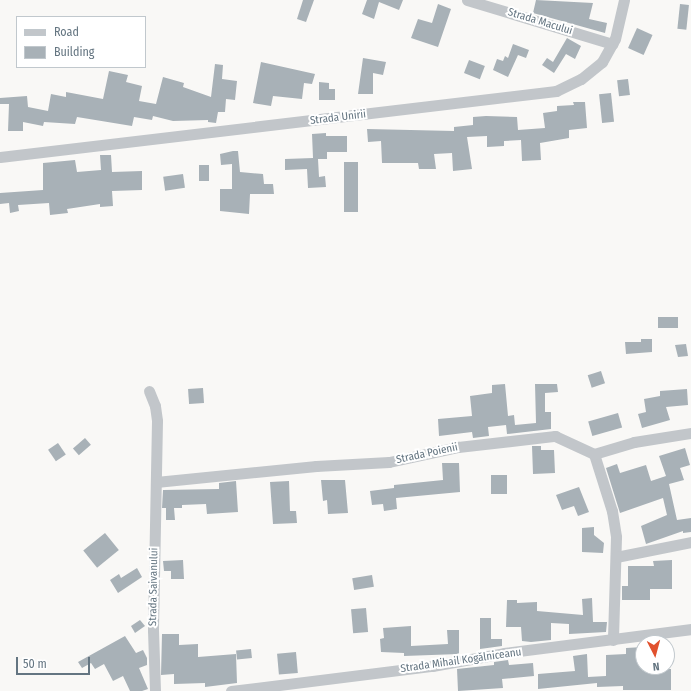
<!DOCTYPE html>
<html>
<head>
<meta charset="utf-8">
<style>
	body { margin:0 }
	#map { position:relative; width:691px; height:691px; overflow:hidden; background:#f9f8f6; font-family:"Fira Sans Condensed",sans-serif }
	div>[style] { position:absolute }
	.building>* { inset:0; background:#a8b1b7; transform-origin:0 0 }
	.minor>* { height:11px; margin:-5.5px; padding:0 5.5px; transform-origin:5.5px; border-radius:5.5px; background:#c2c6ca }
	span { translate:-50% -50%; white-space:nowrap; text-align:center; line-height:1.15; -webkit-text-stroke:4px #fff; paint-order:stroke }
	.street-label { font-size:11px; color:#647581 }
	.legend { position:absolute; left:16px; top:16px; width:130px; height:52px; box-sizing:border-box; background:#fff; border:1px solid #c1c8cd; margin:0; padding:5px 7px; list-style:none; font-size:12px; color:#647581 }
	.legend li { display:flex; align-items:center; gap:8px; height:20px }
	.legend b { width:20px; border:1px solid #c1c8cd }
	.north { position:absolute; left:635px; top:635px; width:40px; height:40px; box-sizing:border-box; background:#fff; border:1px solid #c1c8cd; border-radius:50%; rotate:174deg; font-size:11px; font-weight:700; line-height:16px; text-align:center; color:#647581 }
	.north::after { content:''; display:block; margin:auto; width:14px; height:18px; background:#e1512e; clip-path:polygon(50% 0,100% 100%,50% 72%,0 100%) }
	.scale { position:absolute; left:16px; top:657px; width:74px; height:18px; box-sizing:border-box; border:2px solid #647581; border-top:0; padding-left:5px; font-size:12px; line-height:14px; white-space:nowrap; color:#647581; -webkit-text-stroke:3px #fff; paint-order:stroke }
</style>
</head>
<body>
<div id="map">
	<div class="building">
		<div style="clip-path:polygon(303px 0,314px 0,306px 22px,297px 19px)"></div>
		<div style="clip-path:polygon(367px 0,403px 0,399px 10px,379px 2px,374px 19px,362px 14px)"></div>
		<div style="clip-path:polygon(536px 0,593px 3px,589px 19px,607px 23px,605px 33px,533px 13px)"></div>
		<div style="clip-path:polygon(438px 4px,451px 9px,438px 47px,411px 38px,418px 19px,432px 23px)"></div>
		<div style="left:680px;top:4px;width:9px;height:25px;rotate:6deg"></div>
		<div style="left:637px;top:28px;width:17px;height:22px;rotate:24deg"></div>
		<div style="clip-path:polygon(567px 38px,581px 46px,575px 59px,566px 54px,554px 73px,542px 65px,547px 58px,553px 62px)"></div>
		<div style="clip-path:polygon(513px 44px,529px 50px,526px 58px,518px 55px,508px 77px,493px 70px,497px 59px,503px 61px,505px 56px,508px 58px)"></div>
		<div style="clip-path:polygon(363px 58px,386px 62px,383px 75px,373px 73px,373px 94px,358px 94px)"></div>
		<div style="left:469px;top:60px;width:17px;height:14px;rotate:21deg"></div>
		<div style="clip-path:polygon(261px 62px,315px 74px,312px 84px,304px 83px,302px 99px,273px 96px,271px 106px,253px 103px)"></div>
		<div style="clip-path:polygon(215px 64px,223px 65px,222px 79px,237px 81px,235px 100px,226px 99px,225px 112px,218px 112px,216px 123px,208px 122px,208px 120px,173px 121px,153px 116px,152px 120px,134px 117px,132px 126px,77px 117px,75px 124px,44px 122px,43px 126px,23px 122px,23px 131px,8px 131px,9px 104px,0 104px,0 98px,27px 96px,28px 107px,48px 111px,51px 94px,66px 97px,66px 92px,103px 99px,109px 71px,128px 75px,126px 82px,142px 86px,139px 101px,156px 104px,163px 77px,184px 83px,183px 87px,211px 97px)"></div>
		<div style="left:628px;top:79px;width:16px;height:11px;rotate:83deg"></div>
		<div style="clip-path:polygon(319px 82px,329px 83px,329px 89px,335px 89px,335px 100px,319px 100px)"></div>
		<div style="left:611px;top:93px;width:29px;height:12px;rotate:84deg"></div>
		<div style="clip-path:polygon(573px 102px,585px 102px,587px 128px,569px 130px,569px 138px,540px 143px,541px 160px,522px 161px,521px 140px,504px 141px,504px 146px,487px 147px,487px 136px,467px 137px,472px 169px,453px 171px,452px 153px,434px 154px,436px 169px,419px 169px,418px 163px,382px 163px,381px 141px,368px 142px,367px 129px,454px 131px,454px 127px,473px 125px,473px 117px,486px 116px,517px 117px,518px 130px,545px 128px,543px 113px,557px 111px,557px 106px,574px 105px)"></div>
		<div style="clip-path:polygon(326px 133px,326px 136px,347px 136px,347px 152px,327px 152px,327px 159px,318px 159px,319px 177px,325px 176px,326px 187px,308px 188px,307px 169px,285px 170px,285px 159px,313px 158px,312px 134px)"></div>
		<div style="clip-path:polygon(233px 151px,238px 151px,240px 172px,263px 174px,264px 184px,273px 184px,274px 194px,250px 194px,249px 214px,220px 211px,220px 189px,232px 189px,232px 164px,221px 165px,220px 154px)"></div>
		<div style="clip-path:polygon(100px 155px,111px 155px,112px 172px,142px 171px,142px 190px,112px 191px,113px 206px,100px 207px,100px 204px,67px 209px,68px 213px,50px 215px,49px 203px,18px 205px,19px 211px,10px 213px,9px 203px,0 204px,0 193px,43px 190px,43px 163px,75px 160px,77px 172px,101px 170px)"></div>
		<div style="left:344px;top:162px;width:14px;height:50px"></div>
		<div style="left:199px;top:165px;width:10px;height:16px"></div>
		<div style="left:183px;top:174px;width:14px;height:20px;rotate:82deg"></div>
		<div style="left:658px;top:317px;width:20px;height:11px"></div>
		<div style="clip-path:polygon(641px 339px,652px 339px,652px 352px,626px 354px,625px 342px,641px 342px)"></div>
		<div style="clip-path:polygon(686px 344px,688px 356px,678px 357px,675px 345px)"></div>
		<div style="left:601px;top:371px;width:13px;height:14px;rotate:72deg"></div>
		<div style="clip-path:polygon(505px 384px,508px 416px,514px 415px,515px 425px,536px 423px,535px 384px,557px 384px,558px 392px,545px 393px,545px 412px,551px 412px,551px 429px,507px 434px,506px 425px,488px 427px,489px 436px,473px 438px,472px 432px,439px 436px,438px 419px,472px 416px,470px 396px,492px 393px,492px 385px)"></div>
		<div style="left:203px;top:388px;width:15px;height:15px;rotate:86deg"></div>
		<div style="clip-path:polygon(687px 389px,688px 405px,666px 407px,670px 420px,642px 428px,638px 414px,646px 412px,644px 399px,660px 396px,660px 391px)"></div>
		<div style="left:618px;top:413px;width:15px;height:31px;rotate:74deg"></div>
		<div style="left:85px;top:438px;width:9px;height:16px;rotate:49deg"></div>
		<div style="left:58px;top:443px;width:14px;height:12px;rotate:56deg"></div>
		<div style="clip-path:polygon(532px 446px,541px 446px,541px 450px,554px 450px,555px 473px,533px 474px)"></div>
		<div style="clip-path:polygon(685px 448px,690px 465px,680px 468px,684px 480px,669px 484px,677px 520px,691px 518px,691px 532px,683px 533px,683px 531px,646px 544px,641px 526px,667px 515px,663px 498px,620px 513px,606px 468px,617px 464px,620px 473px,646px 465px,651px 481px,666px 476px,659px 456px)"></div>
		<div style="clip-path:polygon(442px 463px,459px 463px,460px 492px,396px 498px,397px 509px,384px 511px,383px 504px,372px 505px,370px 491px,394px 488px,394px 485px,443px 480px)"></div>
		<div style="left:491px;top:475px;width:16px;height:19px"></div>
		<div style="clip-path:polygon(321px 480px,345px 480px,348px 513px,328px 514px,327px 500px,323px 501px)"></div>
		<div style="clip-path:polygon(236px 481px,238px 512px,207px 514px,206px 504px,182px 505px,182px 508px,174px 508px,175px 520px,166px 520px,166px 508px,162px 508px,163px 490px,219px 489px,219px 483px)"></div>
		<div style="clip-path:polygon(289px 481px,290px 511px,296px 511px,297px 523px,273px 524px,270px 482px)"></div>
		<div style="clip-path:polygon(579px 487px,589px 512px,578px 516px,574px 506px,562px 510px,556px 495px)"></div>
		<div style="clip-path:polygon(594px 527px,594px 535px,604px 543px,603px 553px,582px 552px,582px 528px)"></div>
		<div style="left:105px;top:533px;width:22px;height:28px;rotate:51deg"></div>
		<div style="clip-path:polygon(183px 560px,184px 579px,171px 579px,171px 571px,164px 571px,163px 561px)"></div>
		<div style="clip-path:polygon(672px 560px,672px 589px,650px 589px,650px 600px,622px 600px,622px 586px,628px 586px,628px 566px,654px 566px,653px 561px)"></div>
		<div style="clip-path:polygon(137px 568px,142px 577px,118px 593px,110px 580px,119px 574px,121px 578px)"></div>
		<div style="left:372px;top:575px;width:12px;height:20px;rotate:81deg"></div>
		<div style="clip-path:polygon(592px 598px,593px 622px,607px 622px,606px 632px,569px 634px,569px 624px,551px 623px,551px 640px,531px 642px,522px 641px,521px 627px,506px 627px,507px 600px,517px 600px,517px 603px,537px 602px,537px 611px,583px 615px,582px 599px)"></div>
		<div style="left:366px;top:608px;width:24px;height:15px;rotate:85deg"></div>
		<div style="clip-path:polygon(480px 618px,491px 618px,491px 639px,502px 639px,502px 646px,480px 649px)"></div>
		<div style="clip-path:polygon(140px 620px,145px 626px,135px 633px,131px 626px)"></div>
		<div style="clip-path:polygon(411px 626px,411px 646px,448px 644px,447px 630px,459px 630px,459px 654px,404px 656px,404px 653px,381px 652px,380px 639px,384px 638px,383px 628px)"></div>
		<div style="clip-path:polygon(162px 634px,179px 634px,179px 645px,198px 644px,198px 657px,236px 654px,237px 683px,205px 687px,205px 683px,174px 684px,174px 674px,161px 675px)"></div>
		<div style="clip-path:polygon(125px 636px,136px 653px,143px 650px,147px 658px,147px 665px,139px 668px,148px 689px,142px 691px,130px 691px,123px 676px,113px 681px,104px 664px,95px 669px,91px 663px,82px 668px,78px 662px)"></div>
		<div style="clip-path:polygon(643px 647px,643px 669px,671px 669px,671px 690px,623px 690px,623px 686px,597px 687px,597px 683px,538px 689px,538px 674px,575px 671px,573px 656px,587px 654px,588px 677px,606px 676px,606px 655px,626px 654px,626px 648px)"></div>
		<div style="left:251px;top:649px;width:9px;height:15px;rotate:84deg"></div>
		<div style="left:296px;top:652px;width:21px;height:19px;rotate:85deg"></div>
		<div style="clip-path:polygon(508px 660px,509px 665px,533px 663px,534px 676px,502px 679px,503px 688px,458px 691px,457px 669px,494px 665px,494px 662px)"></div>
	</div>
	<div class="minor">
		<div style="left:467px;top:0;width:152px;rotate:16.8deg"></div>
		<div style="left:0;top:157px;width:560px;rotate:-6.77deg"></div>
		<div style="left:556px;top:91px;width:28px;rotate:-26deg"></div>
		<div style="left:581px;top:79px;width:27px;rotate:-39deg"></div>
		<div style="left:602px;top:62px;width:26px;rotate:-61deg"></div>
		<div style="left:615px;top:39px;width:40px;rotate:-77deg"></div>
		<div style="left:149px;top:391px;width:16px;rotate:68deg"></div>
		<div style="left:155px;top:406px;width:15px;rotate:82deg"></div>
		<div style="left:157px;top:421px;width:209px;rotate:91.1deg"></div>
		<div style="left:153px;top:630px;width:61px;rotate:88.1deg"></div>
		<div style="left:594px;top:454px;width:60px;rotate:72.5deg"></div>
		<div style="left:612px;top:511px;width:26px;rotate:81deg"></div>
		<div style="left:616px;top:537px;width:103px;rotate:91.7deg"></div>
		<div style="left:156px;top:482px;width:161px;rotate:-5.7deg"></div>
		<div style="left:316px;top:466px;width:73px;rotate:-3.1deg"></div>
		<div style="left:389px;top:462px;width:71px;rotate:-12.3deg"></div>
		<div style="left:458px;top:447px;width:98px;rotate:-6.5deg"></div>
		<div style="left:555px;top:436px;width:43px;rotate:24.8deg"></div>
		<div style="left:594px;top:454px;width:42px;rotate:-16.7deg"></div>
		<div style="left:634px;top:442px;width:58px;rotate:-9deg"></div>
		<div style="left:616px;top:557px;width:76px;rotate:-11.3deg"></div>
		<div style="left:231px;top:691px;width:203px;rotate:-7.1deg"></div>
		<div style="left:432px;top:666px;width:73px;rotate:-10.2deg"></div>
		<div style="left:504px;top:653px;width:189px;rotate:-7.3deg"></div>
	</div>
	<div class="street-label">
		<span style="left:540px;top:22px;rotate:17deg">Strada Macului</span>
		<span style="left:338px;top:118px;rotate:-7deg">Strada Unirii</span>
		<span style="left:427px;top:454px;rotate:-12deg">Strada Poienii</span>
		<span style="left:154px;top:587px;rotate:-89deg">Strada Saivanului</span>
		<span style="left:461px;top:661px;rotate:-8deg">Strada Mihail Kogălniceanu</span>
	</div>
	<ul class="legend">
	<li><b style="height:5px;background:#c2c6ca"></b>Road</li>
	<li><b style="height:11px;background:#a8b1b7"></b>Building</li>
	</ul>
	<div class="north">N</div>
	<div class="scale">50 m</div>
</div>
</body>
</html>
